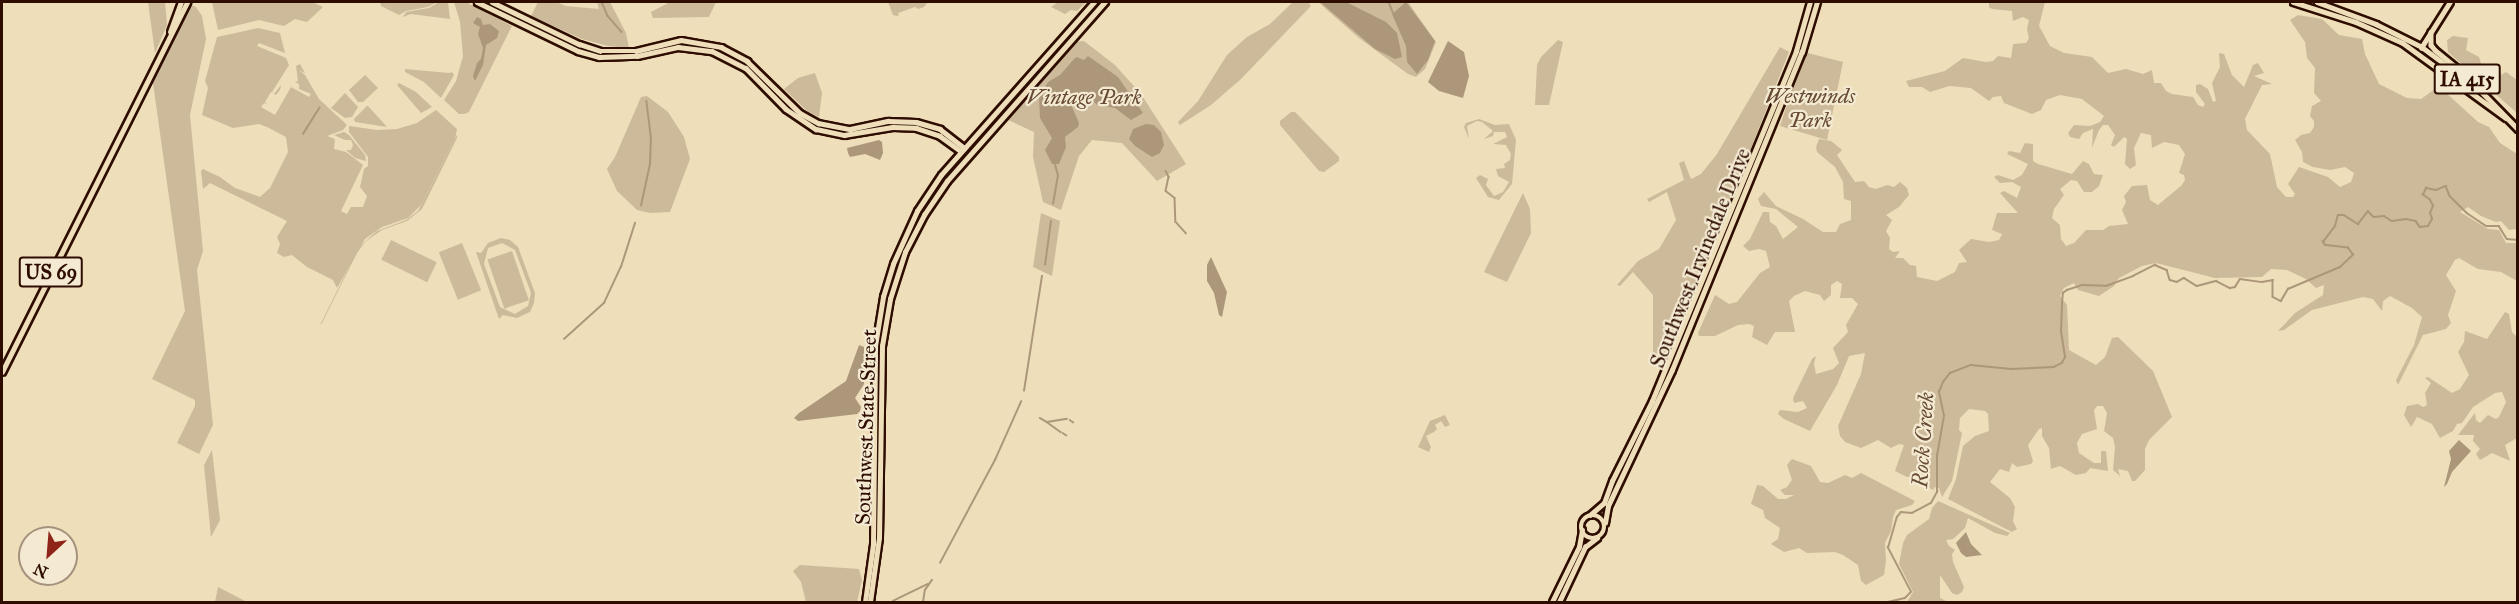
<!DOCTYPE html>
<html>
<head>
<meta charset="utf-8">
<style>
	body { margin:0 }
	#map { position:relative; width:2519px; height:604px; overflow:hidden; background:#eedeb9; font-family:"IM FELL Great Primer",serif }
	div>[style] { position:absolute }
	.green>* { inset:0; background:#cdba9a; transform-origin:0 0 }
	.water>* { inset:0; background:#ad977a }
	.stream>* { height:1.5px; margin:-0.75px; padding:0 0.75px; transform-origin:0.75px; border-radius:0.75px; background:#ad977a }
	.roads { filter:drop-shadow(2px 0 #2e0d00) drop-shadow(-2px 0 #2e0d00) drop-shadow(0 2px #2e0d00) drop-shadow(0 -2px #2e0d00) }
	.major>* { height:4.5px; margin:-2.25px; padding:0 2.25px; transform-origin:2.25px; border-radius:2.25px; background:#eedeb9 }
	.major>.ring { margin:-2.25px; padding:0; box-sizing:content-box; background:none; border:4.5px solid #eedeb9; border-radius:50% }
	span { translate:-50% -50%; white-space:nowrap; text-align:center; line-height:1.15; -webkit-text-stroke:4.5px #f4ead2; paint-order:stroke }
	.shield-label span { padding:2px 4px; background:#f4ead2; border:2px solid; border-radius:4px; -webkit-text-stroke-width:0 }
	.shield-label { font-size:20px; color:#2e0d00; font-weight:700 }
	.park-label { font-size:21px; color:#664a36; font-style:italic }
	.street-label { font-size:21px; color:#2e0d00 }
	.water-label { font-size:22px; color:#674b37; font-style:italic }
	.frame { position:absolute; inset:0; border:3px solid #2e0d00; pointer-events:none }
	.north { position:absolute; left:18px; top:526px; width:60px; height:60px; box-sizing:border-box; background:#f4ead2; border:2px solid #a5927e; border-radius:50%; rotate:206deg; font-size:16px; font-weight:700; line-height:24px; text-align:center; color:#2e0d00 }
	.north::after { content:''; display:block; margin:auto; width:21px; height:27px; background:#8f2418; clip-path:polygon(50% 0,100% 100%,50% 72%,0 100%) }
</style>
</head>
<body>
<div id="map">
	<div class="green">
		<div style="clip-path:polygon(148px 2px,165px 2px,167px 25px,155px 53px)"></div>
		<div style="clip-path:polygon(212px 2px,312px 2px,323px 7px,307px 22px,295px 19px,284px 26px,259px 20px,218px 30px)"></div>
		<div style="clip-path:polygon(380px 2px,437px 2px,428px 7px,406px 11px,399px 15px,381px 6px)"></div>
		<div style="clip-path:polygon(439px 2px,448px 2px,450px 19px,411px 14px,403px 17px,406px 12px,429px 8px)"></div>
		<div style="clip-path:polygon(454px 2px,466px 2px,512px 26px,469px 112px,464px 114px,459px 114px,444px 100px,456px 81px,463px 56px,460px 22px)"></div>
		<div style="clip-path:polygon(538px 2px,556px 2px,566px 6px,599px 9px,597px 2px,610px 2px,626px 33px,629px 48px,608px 46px,582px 39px,531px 16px)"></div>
		<div style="clip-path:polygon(670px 2px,716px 2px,709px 17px,653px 18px,651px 12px)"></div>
		<div style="clip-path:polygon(888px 2px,928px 2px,924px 7px,918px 9px,915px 7px,898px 13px,899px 15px,897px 16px,893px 15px)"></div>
		<div style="clip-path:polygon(1058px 2px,1086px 2px,1077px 11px,1071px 10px,1065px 14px,1051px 7px)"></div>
		<div style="clip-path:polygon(1293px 2px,1308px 2px,1311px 6px,1241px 79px,1211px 105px,1180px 125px,1178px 122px,1198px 101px,1227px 55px,1247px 37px,1270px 24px)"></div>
		<div style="clip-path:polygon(1318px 2px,1408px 2px,1436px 42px,1425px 69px,1416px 77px,1408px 74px,1359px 38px)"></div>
		<div style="clip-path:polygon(1989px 2px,2045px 2px,2039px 26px,2050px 46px,2064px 53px,2092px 57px,2108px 73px,2126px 69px,2143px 74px,2152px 70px,2154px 83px,2161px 83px,2166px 91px,2172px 94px,2193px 97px,2198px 105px,2203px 107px,2205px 104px,2196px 92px,2196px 85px,2200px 84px,2208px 89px,2213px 102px,2216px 101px,2212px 83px,2220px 67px,2219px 53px,2224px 54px,2232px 75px,2244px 87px,2253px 65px,2258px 63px,2264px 73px,2254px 76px,2272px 84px,2262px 85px,2245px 119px,2247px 130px,2270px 154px,2277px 187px,2286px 197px,2293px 197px,2295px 194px,2288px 184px,2299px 167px,2328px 177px,2340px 187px,2351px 182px,2354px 173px,2345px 167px,2330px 170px,2313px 167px,2303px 162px,2302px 152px,2295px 140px,2301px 135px,2310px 133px,2314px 127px,2314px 121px,2310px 116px,2312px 106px,2321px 101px,2314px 93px,2315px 68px,2307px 58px,2305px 42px,2290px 20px,2298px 15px,2322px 19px,2339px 35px,2362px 39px,2365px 54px,2379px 84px,2407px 98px,2421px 99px,2435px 89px,2444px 91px,2478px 122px,2489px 127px,2500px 143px,2517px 154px,2517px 229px,2509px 230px,2501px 221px,2496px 222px,2481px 216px,2468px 207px,2460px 212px,2488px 229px,2499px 230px,2506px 243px,2517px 243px,2517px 281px,2501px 272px,2478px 269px,2459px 258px,2455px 260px,2446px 275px,2456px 291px,2448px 315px,2451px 323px,2446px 329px,2423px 335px,2398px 385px,2396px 380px,2414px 345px,2422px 317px,2412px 308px,2390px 296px,2383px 301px,2382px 311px,2373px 299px,2363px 297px,2312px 310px,2284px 330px,2278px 331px,2295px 313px,2323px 295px,2324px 285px,2316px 288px,2306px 279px,2287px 270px,2271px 269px,2262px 277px,2215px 278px,2156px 263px,2142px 266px,2119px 278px,2114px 286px,2099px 296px,2078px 290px,2074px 283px,2064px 288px,2060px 296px,2067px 305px,2069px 350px,2096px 365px,2105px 357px,2112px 338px,2118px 337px,2153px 371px,2172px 417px,2149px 440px,2145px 449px,2145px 470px,2135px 481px,2132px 481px,2128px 471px,2118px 469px,2120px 476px,2113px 470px,2115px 447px,2113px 438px,2104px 431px,2107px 413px,2103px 406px,2097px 406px,2094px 410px,2097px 429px,2082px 434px,2077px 443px,2079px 453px,2094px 463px,2101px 463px,2101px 451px,2106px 451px,2108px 471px,2090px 468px,2086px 473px,2076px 475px,2060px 466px,2051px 469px,2049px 448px,2042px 436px,2042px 428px,2039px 429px,2028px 445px,2033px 461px,2031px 464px,2017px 467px,2012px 463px,2009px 472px,2000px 469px,1990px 482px,2010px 498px,2015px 507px,2013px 521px,2017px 529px,2012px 532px,1948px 499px,1956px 479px,1963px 446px,1975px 436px,1989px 431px,1988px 414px,1985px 411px,1969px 409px,1960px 418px,1959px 430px,1962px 433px,1952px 481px,1942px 497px,1939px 488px,1935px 487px,1933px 490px,1918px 482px,1916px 477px,1907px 477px,1895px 471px,1904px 445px,1899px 444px,1891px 448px,1878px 440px,1861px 448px,1845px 442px,1840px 436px,1838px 426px,1861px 374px,1865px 353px,1849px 356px,1837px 385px,1810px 431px,1784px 419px,1778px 414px,1780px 410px,1798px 412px,1807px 408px,1803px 401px,1794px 403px,1793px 398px,1812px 359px,1816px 356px,1814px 364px,1816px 374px,1833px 369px,1839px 363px,1833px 348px,1848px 332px,1846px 325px,1858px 304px,1852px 298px,1840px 298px,1842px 284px,1837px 281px,1831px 285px,1831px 295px,1824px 301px,1820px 295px,1805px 291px,1794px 296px,1789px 301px,1795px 332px,1775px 332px,1767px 345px,1752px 337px,1754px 326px,1749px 324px,1738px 325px,1715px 336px,1699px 336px,1698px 333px,1715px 295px,1729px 304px,1737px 302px,1760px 273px,1770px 267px,1766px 251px,1759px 249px,1749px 251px,1743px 246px,1750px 239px,1763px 212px,1769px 212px,1770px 222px,1776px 226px,1783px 239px,1798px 227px,1776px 209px,1761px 206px,1758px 199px,1764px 192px,1776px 206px,1803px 219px,1823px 232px,1836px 232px,1840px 224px,1851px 220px,1851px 201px,1844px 199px,1843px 182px,1835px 167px,1817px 152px,1816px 147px,1819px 139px,1831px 141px,1842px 150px,1837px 155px,1855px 182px,1864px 181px,1869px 187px,1876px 189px,1887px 185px,1894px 187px,1900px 182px,1907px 188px,1909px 195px,1899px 207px,1886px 215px,1892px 220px,1886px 231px,1890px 238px,1889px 249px,1893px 252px,1900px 251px,1895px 258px,1903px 258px,1910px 265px,1916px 266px,1917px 277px,1937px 281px,1955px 272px,1959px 263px,1967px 262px,1959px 250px,1971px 239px,1989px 242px,1999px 240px,2002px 234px,1992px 230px,1997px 213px,2018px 213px,2000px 193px,2004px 191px,2017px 198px,2021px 187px,2012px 182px,2000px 183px,1994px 177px,1998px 175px,2013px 180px,2022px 175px,2028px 164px,2007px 154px,2009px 151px,2020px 153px,2025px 143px,2033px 144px,2033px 161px,2038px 164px,2072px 174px,2083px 161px,2089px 164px,2094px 174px,2103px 175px,2099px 186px,2092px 192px,2084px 192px,2077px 181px,2071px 180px,2060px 189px,2064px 195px,2054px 209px,2052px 218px,2060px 225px,2061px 239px,2066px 246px,2074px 243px,2086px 230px,2103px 230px,2109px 226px,2128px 224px,2122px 210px,2126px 202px,2124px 196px,2132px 186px,2147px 185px,2150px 200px,2158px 205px,2182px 185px,2185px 180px,2184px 175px,2179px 173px,2185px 154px,2179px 145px,2164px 142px,2152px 148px,2151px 135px,2141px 133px,2134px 148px,2136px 165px,2130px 169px,2125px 164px,2127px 139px,2124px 137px,2114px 147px,2111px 145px,2115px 135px,2108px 125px,2103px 125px,2099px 130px,2092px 148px,2093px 129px,2083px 133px,2079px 139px,2070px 137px,2068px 133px,2074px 125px,2090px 126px,2100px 122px,2104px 116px,2082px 99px,2060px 95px,2046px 100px,2041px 110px,2032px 114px,2004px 103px,2001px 96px,1993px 97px,1989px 101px,1971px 88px,1949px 86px,1930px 92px,1922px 87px,1909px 87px,1906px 81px,1945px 71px,1963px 58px,1986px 62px,1993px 61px,1998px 56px,2011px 58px,2013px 44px,2026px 43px,2029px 38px,2027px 29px,2029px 20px,2023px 17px,2013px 21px,2012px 11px,1992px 9px,1989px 7px)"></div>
		<div style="clip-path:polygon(191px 5px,196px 7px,202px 16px,206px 39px,190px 115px,203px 251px,197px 270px,213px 425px,199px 454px,177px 443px,195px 406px,195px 400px,152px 379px,185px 311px,152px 76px)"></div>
		<div style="clip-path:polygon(258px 28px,280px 33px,285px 53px,259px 43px,257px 46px,286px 58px,289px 65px,272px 92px,274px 94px,281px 85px,280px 90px,276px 95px,271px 92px,265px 102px,267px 104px,264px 103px,261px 107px,275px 115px,291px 87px,309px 97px,311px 94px,299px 89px,299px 84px,295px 82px,298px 81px,296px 66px,300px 64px,305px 73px,299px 70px,305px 75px,319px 99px,347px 125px,343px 130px,327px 136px,335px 139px,334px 149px,346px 152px,363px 165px,341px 211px,347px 214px,351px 207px,363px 207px,367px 196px,360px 187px,364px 169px,368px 166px,368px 157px,349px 132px,349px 126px,377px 130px,397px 129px,417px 123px,436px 110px,457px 129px,455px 139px,421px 205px,408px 218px,382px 227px,365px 239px,337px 288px,333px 280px,307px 267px,292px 255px,284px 257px,277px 253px,280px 244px,277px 237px,287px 221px,210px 183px,203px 189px,201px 171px,203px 169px,220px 177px,235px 188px,260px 197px,270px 188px,288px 152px,286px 137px,267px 127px,259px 124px,233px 128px,202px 115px,208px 88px,205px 81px,217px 37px)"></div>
		<div style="clip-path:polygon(2453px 36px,2468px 38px,2466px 50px,2479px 57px,2482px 67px,2488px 75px,2495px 78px,2506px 72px,2517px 80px,2517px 113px,2448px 52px,2447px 40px)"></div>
		<div style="clip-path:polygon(1558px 40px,1563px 42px,1549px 105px,1535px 105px,1537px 65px,1541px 57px)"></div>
		<div style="clip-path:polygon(1084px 41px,1115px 65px,1141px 94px,1186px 164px,1157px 181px,1122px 143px,1092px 140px,1079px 156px,1061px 210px,1043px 202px,1033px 157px,1034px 132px,1006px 119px,1073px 42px)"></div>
		<div style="clip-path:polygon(1780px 47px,1789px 52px,1715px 239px,1663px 358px,1653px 357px,1653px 295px,1633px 272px,1620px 286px,1617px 285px,1638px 261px,1659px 249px,1676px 220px,1667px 192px,1649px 202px,1647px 199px,1684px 180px,1679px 163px,1684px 161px,1691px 179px,1701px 174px,1717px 154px)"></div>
		<div style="clip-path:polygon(1804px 52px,1843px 62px,1827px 140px,1780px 126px)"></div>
		<div style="clip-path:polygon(405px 69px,449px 73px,452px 72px,454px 75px,441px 98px,424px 82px,405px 72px)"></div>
		<div style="clip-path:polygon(815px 73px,822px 93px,819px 117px,807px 111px,784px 89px,798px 78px)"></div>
		<div style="clip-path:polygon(365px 75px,378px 88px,363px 102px,358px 102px,349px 90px)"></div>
		<div style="clip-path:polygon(399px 83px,416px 92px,432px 107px,421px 113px,397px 85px)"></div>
		<div style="clip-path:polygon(345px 93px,358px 107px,352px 117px,345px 118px,331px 108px)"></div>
		<div style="clip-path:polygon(647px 96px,668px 112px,684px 137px,690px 159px,670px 212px,650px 213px,637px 210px,617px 191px,607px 169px,615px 157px,641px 97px)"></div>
		<div style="clip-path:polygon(367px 106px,368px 106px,387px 127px,355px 122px,354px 119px)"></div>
		<div style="clip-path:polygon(1291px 112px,1295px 112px,1339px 157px,1339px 161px,1324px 172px,1319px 171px,1280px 125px,1280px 121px)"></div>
		<div style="clip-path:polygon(1479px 119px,1495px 125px,1509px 124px,1516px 140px,1512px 184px,1499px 200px,1488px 197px,1476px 178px,1480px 175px,1488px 179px,1486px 185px,1494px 196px,1503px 192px,1509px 182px,1498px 176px,1496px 169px,1505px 168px,1504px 164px,1510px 160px,1511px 154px,1506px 145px,1493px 144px,1507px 137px,1505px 132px,1494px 132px,1493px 136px,1484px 139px,1493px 131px,1482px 122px,1477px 121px,1467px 126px,1469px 139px,1464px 127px,1466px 123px)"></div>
		<div style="clip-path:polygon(344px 132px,349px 135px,365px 155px,366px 161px,355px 158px,346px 150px,351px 150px,353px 145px,351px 140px,345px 140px,334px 135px)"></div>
		<div style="clip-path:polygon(457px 135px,457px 138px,422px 209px,407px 221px,382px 230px,365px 242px,357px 253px,322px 323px,320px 325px,359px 247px,377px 231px,406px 220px,418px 211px)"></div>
		<div style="clip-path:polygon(1523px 193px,1530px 209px,1531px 233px,1507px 282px,1484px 272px)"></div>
		<div style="clip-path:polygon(1041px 213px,1060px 221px,1052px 276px,1033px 267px)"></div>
		<div style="clip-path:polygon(evenodd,501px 238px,510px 240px,518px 247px,535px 293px,534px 303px,530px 312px,517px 318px,503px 315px,499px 319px,476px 252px,481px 253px,488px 243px,501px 238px,502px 243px,515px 250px,531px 293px,528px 306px,515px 314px,500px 307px,484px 264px,488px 248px,502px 243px)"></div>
		<div style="left:391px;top:240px;width:51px;height:22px;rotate:26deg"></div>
		<div style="left:462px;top:243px;width:51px;height:25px;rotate:68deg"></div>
		<div style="left:512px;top:251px;width:52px;height:26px;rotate:71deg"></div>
		<div style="clip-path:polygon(2505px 312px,2509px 314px,2512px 332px,2517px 337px,2517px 438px,2505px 445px,2510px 461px,2492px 453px,2480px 460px,2476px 454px,2480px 449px,2473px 441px,2474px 435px,2458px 435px,2475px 413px,2476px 420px,2480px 423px,2488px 415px,2496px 419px,2499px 417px,2506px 402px,2502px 392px,2495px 393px,2473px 407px,2462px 423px,2457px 424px,2453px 431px,2440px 438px,2432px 424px,2417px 417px,2411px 427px,2404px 415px,2407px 406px,2418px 404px,2423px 407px,2427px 405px,2425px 393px,2431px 383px,2425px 378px,2428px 377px,2452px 393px,2460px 389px,2469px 375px,2458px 352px,2464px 342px,2465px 331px,2487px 339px)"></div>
		<div style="clip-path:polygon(1445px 415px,1450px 425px,1445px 427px,1441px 421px,1435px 425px,1437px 429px,1434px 432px,1426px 436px,1431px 447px,1429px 452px,1418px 447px,1430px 421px)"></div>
		<div style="clip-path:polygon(212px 450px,220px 520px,211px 537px,204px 465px)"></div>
		<div style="clip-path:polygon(1792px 459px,1811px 466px,1820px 482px,1828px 483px,1845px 475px,1852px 478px,1861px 473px,1915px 501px,1912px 505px,1896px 510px,1893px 517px,1891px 531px,1885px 543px,1886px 561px,1884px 575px,1866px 585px,1861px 581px,1858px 565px,1843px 555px,1835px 552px,1807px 553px,1799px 548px,1784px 552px,1771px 544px,1778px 539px,1780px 528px,1765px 518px,1763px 510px,1751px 504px,1757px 485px,1763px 486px,1778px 499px,1786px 499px,1794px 495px,1785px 495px,1780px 490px,1787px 487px,1792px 480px,1787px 465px)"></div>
		<div style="clip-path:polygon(1938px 501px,2010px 533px,2007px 536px,1995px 533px,1968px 518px,1965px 528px,1953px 539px,1946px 540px,1949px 546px,1955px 550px,1952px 554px,1953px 562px,1964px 587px,1962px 592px,1957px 595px,1952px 593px,1940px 575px,1940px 598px,1948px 602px,1907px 602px,1913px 592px,1899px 564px,1903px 543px,1907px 535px,1929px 519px,1932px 508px)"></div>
		<div style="clip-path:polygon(800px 565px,859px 569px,862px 580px,857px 602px,806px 602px,801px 582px,793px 571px)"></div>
		<div style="clip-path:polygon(218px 587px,247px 602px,215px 602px)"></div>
	</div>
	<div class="water">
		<div style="clip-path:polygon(1320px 2px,1346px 2px,1386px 22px,1397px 33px,1402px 57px,1395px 59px,1375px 49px)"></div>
		<div style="clip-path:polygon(1406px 2px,1435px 41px,1428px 60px,1417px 74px,1407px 62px,1406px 46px,1392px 14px)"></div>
		<div style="clip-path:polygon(477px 17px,481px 19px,483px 25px,490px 24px,499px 31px,497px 38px,486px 45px,483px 65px,475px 81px,473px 76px,477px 63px,481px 59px,483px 48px,478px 34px,480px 27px,473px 23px)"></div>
		<div style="clip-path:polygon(1448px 41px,1464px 52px,1469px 76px,1463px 98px,1439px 91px,1428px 82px)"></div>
		<div style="clip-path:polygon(1088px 56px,1118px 77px,1143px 113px,1131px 120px,1115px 108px,1098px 105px,1080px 93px,1072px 107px,1079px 123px,1078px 127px,1065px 137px,1066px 147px,1059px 164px,1052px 164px,1045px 150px,1052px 138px,1040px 118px,1039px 97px,1048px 82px,1060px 75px,1074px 59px,1077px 57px,1084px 60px)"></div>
		<div style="clip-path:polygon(1146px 124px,1154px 125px,1161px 132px,1164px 145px,1160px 153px,1152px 157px,1135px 146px,1129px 139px,1133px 129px)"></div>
		<div style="clip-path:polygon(879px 140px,882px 142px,883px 153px,880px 160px,865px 154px,850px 157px,848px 153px,847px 148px)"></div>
		<div style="clip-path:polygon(1211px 257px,1227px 292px,1222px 317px,1219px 315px,1214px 293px,1207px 281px,1207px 265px)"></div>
		<div style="clip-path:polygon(859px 345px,864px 347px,864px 384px,855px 398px,861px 407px,860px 411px,857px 414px,798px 421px,794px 418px,799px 413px,846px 381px)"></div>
		<div style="clip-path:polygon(2459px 440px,2471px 451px,2452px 472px,2447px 484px,2444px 487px,2451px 459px,2449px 451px)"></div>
		<div style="clip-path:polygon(1966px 532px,1971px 544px,1982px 555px,1966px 557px,1961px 553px,1956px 543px)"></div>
	</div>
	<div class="stream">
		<div style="left:602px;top:2px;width:15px;rotate:67deg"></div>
		<div style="left:608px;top:16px;width:21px;rotate:49deg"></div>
		<div style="left:1389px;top:2px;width:11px;rotate:68deg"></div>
		<div style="left:303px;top:134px;width:31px;rotate:-58deg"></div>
		<div style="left:1166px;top:171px;width:7px;rotate:63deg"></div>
		<div style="left:1169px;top:177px;width:14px;rotate:102deg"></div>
		<div style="left:1166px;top:191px;width:11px;rotate:38deg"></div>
		<div style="left:1175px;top:198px;width:24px;rotate:88deg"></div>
		<div style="left:1176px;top:222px;width:15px;rotate:48deg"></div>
		<div style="left:1053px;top:204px;width:28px;rotate:-80deg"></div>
		<div style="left:1058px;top:176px;width:11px;rotate:-105deg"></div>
		<div style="left:641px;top:206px;width:43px;rotate:-77.9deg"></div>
		<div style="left:650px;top:164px;width:25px;rotate:-88deg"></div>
		<div style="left:651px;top:139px;width:38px;rotate:-97deg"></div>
		<div style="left:1045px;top:265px;width:44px;rotate:-82.2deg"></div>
		<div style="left:564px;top:339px;width:54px;rotate:-42deg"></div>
		<div style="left:604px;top:303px;width:40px;rotate:-65deg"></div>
		<div style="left:621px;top:267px;width:46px;rotate:-72.3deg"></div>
		<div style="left:1024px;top:391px;width:116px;rotate:-81.1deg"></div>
		<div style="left:1040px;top:418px;width:8px;rotate:30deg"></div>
		<div style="left:1047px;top:422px;width:20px;rotate:-9deg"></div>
		<div style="left:1070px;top:420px;width:4px;rotate:34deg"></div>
		<div style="left:1047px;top:422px;width:17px;rotate:36deg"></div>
		<div style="left:1063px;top:433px;width:4px;rotate:34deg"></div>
		<div style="left:940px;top:563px;width:117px;rotate:-61.9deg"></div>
		<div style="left:995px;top:460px;width:64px;rotate:-65.9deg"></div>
		<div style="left:893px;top:601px;width:39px;rotate:-26deg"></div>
		<div style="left:923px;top:602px;width:12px;rotate:-81deg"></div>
		<div style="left:925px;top:590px;width:12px;rotate:-55deg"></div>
		<div style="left:1888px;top:602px;width:17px;rotate:-13deg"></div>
		<div style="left:1905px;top:598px;width:8px;rotate:-45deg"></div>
		<div style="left:1911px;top:592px;width:50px;rotate:-117.6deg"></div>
		<div style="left:1888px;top:548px;width:32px;rotate:-74deg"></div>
		<div style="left:1897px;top:517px;width:6px;rotate:-51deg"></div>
		<div style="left:1901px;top:512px;width:11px;rotate:5deg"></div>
		<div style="left:1912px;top:513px;width:21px;rotate:-28deg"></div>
		<div style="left:1931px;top:503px;width:13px;rotate:-61deg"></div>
		<div style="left:1937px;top:492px;width:36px;rotate:-90deg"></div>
		<div style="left:1937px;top:456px;width:41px;rotate:-80.1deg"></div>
		<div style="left:1944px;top:416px;width:25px;rotate:-102deg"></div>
		<div style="left:1939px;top:392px;width:11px;rotate:-68deg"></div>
		<div style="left:1943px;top:382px;width:11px;rotate:-52deg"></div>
		<div style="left:1950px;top:373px;width:22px;rotate:-21deg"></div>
		<div style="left:1971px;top:365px;width:40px;rotate:5.7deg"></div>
		<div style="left:2011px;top:369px;width:43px;rotate:-2.7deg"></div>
		<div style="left:2054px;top:367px;width:9px;rotate:-27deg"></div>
		<div style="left:2062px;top:363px;width:7px;rotate:-63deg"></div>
		<div style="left:2065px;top:357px;width:25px;rotate:-99deg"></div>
		<div style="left:2061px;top:332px;width:30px;rotate:-88deg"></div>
		<div style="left:2062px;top:302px;width:9px;rotate:-84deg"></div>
		<div style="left:2063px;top:293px;width:5px;rotate:-37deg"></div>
		<div style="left:2067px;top:290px;width:16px;rotate:-18deg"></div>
		<div style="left:2082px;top:285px;width:24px;rotate:2deg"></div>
		<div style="left:2106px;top:286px;width:29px;rotate:-20deg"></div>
		<div style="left:2133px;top:276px;width:25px;rotate:-27deg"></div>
		<div style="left:2155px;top:265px;width:13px;rotate:23deg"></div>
		<div style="left:2167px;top:270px;width:10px;rotate:73deg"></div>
		<div style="left:2170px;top:280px;width:7px;rotate:16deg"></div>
		<div style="left:2177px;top:282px;width:8px;rotate:-30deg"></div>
		<div style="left:2184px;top:278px;width:15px;rotate:32deg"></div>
		<div style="left:2197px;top:286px;width:20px;rotate:-15deg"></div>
		<div style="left:2216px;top:281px;width:16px;rotate:27deg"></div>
		<div style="left:2230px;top:288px;width:5px;rotate:-11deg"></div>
		<div style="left:2235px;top:287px;width:9px;rotate:-58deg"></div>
		<div style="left:2240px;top:279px;width:22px;rotate:8deg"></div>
		<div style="left:2262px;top:282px;width:11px;rotate:-10deg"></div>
		<div style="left:2273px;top:280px;width:17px;rotate:90deg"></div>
		<div style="left:2273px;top:297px;width:9px;rotate:27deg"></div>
		<div style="left:2281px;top:301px;width:14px;rotate:-60deg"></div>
		<div style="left:2288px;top:289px;width:56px;rotate:-22.9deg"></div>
		<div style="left:2340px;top:267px;width:18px;rotate:-43deg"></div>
		<div style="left:2353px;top:255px;width:9px;rotate:-126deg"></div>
		<div style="left:2348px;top:248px;width:23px;rotate:-173deg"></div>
		<div style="left:2325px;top:245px;width:4px;rotate:-124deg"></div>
		<div style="left:2323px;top:242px;width:20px;rotate:-53deg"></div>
		<div style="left:2335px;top:226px;width:11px;rotate:-75deg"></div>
		<div style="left:2338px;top:215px;width:6px"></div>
		<div style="left:2344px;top:215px;width:17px;rotate:33deg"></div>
		<div style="left:2358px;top:224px;width:16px;rotate:-52deg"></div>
		<div style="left:2368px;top:211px;width:8px;rotate:45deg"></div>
		<div style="left:2374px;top:217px;width:10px;rotate:-6deg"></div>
		<div style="left:2384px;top:216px;width:9px;rotate:32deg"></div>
		<div style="left:2392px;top:221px;width:14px;rotate:-8deg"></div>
		<div style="left:2406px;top:219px;width:10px;rotate:11deg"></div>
		<div style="left:2416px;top:221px;width:7px;rotate:56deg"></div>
		<div style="left:2420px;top:227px;width:8px;rotate:-7deg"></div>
		<div style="left:2428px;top:226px;width:8px;rotate:-60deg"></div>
		<div style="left:2432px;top:219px;width:6px;rotate:-108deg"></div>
		<div style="left:2430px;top:213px;width:8px;rotate:-67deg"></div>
		<div style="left:2433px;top:206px;width:7px;rotate:-117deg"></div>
		<div style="left:2430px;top:200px;width:9px;rotate:-144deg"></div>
		<div style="left:2423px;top:195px;width:8px;rotate:-67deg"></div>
		<div style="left:2426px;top:188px;width:10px;rotate:11deg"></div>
		<div style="left:2436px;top:190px;width:11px;rotate:-22deg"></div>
		<div style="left:2446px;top:186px;width:11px;rotate:68deg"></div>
		<div style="left:2450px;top:196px;width:24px;rotate:45deg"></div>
		<div style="left:2467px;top:213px;width:23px;rotate:34deg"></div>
		<div style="left:2486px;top:226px;width:13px"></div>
		<div style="left:2499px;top:226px;width:15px;rotate:58deg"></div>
		<div style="left:2507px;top:239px;width:11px;rotate:5deg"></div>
	</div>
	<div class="roads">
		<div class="major">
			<div style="left:477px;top:2px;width:112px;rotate:25.9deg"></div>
			<div style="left:578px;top:51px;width:22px;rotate:16deg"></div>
			<div style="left:599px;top:57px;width:38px;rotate:-2deg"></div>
			<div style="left:637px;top:56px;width:42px;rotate:-12.4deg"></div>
			<div style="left:678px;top:47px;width:34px;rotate:7deg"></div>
			<div style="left:712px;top:51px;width:38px;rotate:27deg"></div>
			<div style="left:746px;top:68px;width:57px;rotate:45.7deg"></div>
			<div style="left:786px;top:109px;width:36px;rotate:34deg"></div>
			<div style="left:816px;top:129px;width:29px;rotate:12deg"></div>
			<div style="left:844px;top:135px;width:50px;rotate:-9.3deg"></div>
			<div style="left:893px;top:127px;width:23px;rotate:2deg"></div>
			<div style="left:916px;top:128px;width:25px;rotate:18deg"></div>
			<div style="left:940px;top:136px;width:26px;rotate:36deg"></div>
			<div style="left:492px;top:2px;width:97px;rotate:25.8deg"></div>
			<div style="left:579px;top:44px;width:22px;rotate:18deg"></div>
			<div style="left:600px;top:51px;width:36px"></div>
			<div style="left:636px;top:51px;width:46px;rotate:-13.7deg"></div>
			<div style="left:681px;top:40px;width:41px;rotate:9.9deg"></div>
			<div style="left:721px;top:47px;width:30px;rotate:28deg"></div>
			<div style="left:747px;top:61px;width:74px;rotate:44.5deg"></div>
			<div style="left:800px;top:113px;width:21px;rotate:29deg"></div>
			<div style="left:818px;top:123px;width:33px;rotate:11deg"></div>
			<div style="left:850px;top:129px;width:39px;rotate:-12deg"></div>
			<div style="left:888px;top:121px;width:28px;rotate:2deg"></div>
			<div style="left:916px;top:122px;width:25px;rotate:16deg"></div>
			<div style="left:940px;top:129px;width:31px;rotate:38deg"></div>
			<div style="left:2293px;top:2px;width:66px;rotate:17.6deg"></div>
			<div style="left:2356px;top:22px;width:51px;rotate:24.1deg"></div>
			<div style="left:2403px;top:43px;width:127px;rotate:36.1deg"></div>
			<div style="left:2317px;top:2px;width:63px;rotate:20.4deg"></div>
			<div style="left:2376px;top:24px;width:51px;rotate:26.6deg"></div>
			<div style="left:2422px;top:47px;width:74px;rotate:36.7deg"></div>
			<div style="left:2481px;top:91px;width:53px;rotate:45.8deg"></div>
			<div style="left:170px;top:32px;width:32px;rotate:-70deg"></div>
			<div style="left:2431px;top:32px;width:13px;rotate:90deg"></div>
			<div style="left:2431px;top:45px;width:6px;rotate:51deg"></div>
			<div style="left:2435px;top:50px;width:28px;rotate:39deg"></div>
			<div style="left:2421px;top:48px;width:54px;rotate:-57.8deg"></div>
			<div style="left:2px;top:372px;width:414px;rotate:-63.4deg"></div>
			<div style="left:1590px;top:515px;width:18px;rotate:-41deg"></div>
			<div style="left:1604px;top:503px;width:23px;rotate:-70deg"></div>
			<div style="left:1612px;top:481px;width:89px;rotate:-63.4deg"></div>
			<div style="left:1652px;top:401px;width:378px;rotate:-67.6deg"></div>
			<div style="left:1796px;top:51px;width:51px;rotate:-74.1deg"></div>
			<div class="ring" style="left:1581px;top:515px;width:19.5px;height:19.5px"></div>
			<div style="left:1605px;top:523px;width:17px;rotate:-80deg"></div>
			<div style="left:1608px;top:506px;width:150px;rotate:-64.8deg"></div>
			<div style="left:1672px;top:370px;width:344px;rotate:-67.8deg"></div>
			<div style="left:1802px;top:52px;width:52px;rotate:-73.3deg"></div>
			<div style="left:865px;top:602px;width:59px;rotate:-82.1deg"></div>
			<div style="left:873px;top:544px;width:198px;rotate:-89.4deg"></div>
			<div style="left:875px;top:346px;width:50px;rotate:-80.7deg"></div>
			<div style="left:883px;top:297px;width:34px;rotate:-73deg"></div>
			<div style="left:893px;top:264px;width:58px;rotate:-65.6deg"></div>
			<div style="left:917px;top:211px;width:43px;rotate:-56.3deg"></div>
			<div style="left:941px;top:175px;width:231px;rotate:-48.5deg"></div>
			<div style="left:870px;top:602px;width:65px;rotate:-82deg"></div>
			<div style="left:879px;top:538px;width:192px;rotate:-89.1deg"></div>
			<div style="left:882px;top:346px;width:48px;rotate:-80.3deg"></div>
			<div style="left:890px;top:299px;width:49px;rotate:-72.3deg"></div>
			<div style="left:905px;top:252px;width:42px;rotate:-62.8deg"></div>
			<div style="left:924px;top:215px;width:41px;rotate:-55.9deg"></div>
			<div style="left:947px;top:181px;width:239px;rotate:-48.6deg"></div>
			<div style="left:1552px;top:602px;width:61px;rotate:-63.9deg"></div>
			<div style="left:1579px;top:547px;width:17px;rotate:-80deg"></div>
			<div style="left:1559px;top:602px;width:61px;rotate:-64.7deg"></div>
			<div style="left:1585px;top:547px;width:15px;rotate:-37deg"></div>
		</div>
	</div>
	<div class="shield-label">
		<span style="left:2467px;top:79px">IA 415</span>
		<span style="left:51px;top:272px">US 69</span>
	</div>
	<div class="park-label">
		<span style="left:1810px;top:108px">Westwinds<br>Park</span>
		<span style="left:1084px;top:97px">Vintage Park</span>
	</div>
	<div class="street-label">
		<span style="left:1700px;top:258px;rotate:-68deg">Southwest Irvinedale Drive</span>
		<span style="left:866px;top:427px;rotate:-88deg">Southwest State Street</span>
	</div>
	<div class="water-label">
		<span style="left:1923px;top:440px;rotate:-86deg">Rock Creek</span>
	</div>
	<div class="frame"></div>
	<div class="north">N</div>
</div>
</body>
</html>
